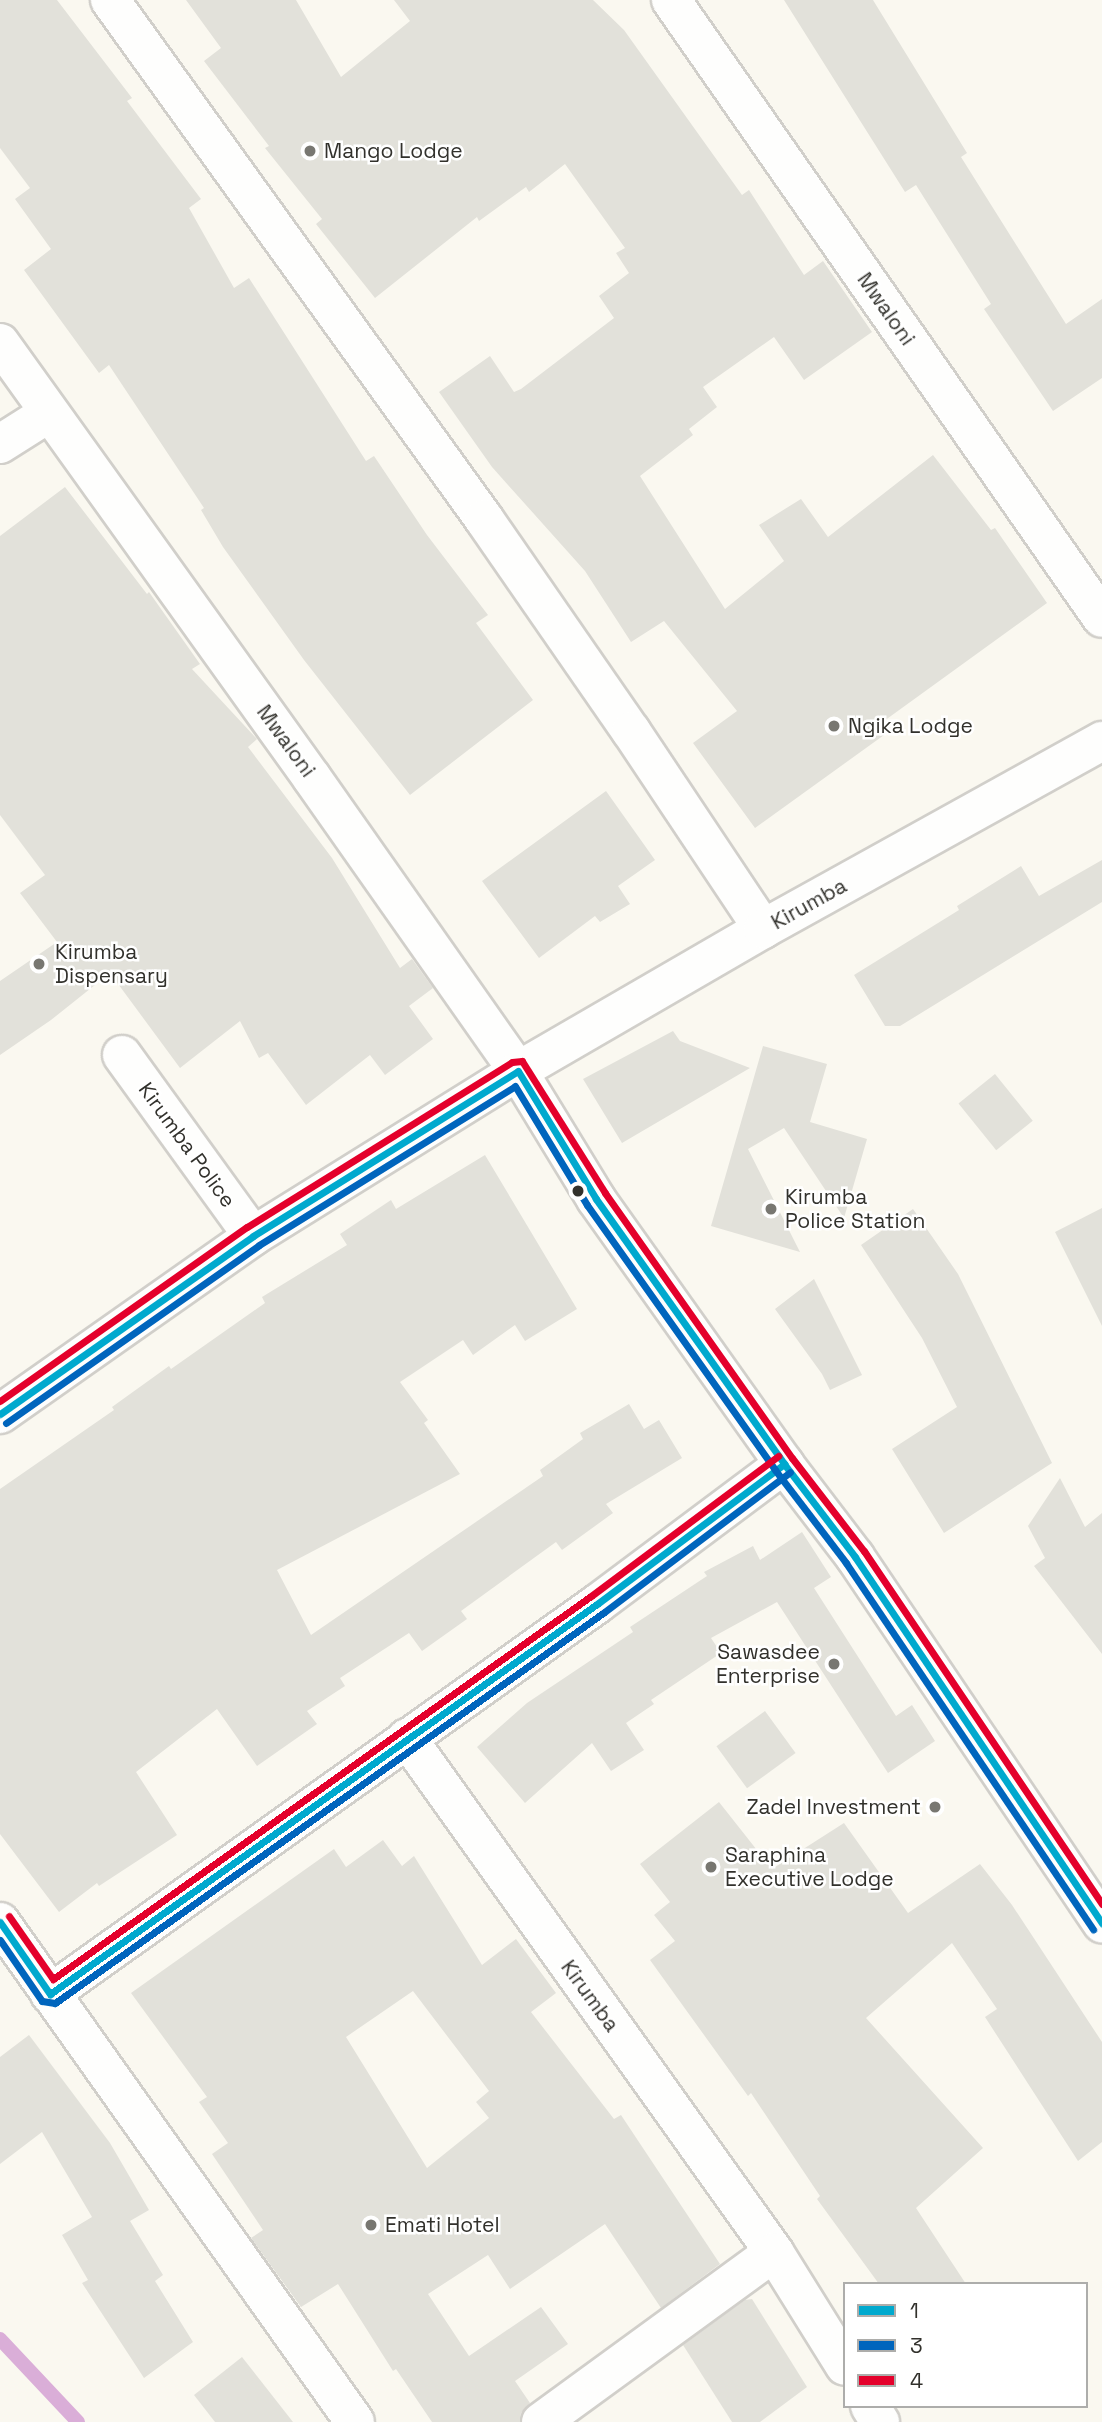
<!DOCTYPE html>
<html>
<head>
<meta charset="utf-8">
<style>
	body { margin:0 }
	#map { position:relative; width:1102px; height:2422px; overflow:hidden; background:#faf8f0; font-family:"Space Grotesk",sans-serif }
	div>[style] { position:absolute }
	.stream>* { height:14px; margin:-7px; padding:0 7px; transform-origin:7px; border-radius:7px; background:#daaed8 }
	.building>* { inset:0; background:#e2e1da; transform-origin:0 0 }
	.roads { filter:drop-shadow(2px 0 #d1cfca) drop-shadow(-2px 0 #d1cfca) drop-shadow(0 2px #d1cfca) drop-shadow(0 -2px #d1cfca) }
	.minor>* { height:38px; margin:-19px; padding:0 19px; transform-origin:19px; border-radius:19px; background:#fefefd }
	.bus-1>* { height:7px; margin:-3.5px; padding:0 3.5px; transform-origin:3.5px; border-radius:3.5px; background:#00a9ce }
	.bus-2>* { height:7px; margin:-3.5px; padding:0 3.5px; transform-origin:3.5px; border-radius:3.5px; background:#0065bd }
	.bus-3>* { height:7px; margin:-3.5px; padding:0 3.5px; transform-origin:3.5px; border-radius:3.5px; background:#e4002b }
	.dots>* { width:19px; height:19px; translate:-50% -50%; box-sizing:border-box; border:4px solid #fff; border-radius:50% }
	span { translate:-50% -50%; white-space:nowrap; text-align:center; line-height:1.15; -webkit-text-stroke:5px #fff; paint-order:stroke }
	.poi-label { font-size:21px; color:#32312c }
	.left { translate:0 -50%; text-align:left }
	.right { translate:-100% -50%; text-align:right }
	.street-label { font-size:21px; color:#32312c }
	.legend { position:absolute; left:843px; top:2282px; width:245px; height:126px; box-sizing:border-box; background:#fff; border:2px solid #adadab; margin:0; padding:9px 12px; list-style:none; font-size:21px; color:#32312c }
	.legend li { display:flex; align-items:center; gap:14px; height:35px }
	.legend b { width:35px; border:2px solid #adadab }
</style>
</head>
<body>
<div id="map">
	<div class="stream">
		<div style="left:0;top:2339px;width:114px;rotate:46.8deg"></div>
	</div>
	<div class="building">
		<div style="clip-path:polygon(0 0,57px 0,132px 98px,127px 101px,201px 199px,189px 208px,234px 288px,249px 278px,366px 461px,374px 456px,427px 535px,488px 615px,476px 623px,533px 700px,410px 795px,304px 660px,223px 547px,201px 510px,204px 508px,109px 365px,99px 373px,24px 270px,51px 249px,15px 199px,30px 188px,0 148px)"></div>
		<div style="clip-path:polygon(186px 0,296px 0,341px 77px,410px 21px,394px 0,593px 0,624px 30px,742px 195px,749px 190px,804px 275px,823px 261px,872px 332px,804px 380px,774px 337px,703px 387px,717px 407px,689px 429px,693px 435px,640px 476px,725px 609px,784px 561px,759px 525px,801px 499px,828px 537px,933px 455px,991px 530px,995px 528px,1047px 603px,884px 721px,891px 730px,755px 828px,693px 743px,737px 711px,664px 621px,631px 642px,585px 571px,492px 467px,439px 392px,490px 356px,514px 392px,521px 389px,614px 318px,599px 296px,629px 273px,616px 253px,625px 248px,565px 164px,529px 192px,526px 187px,479px 221px,477px 217px,375px 298px,316px 224px,322px 219px,265px 148px,269px 146px,204px 61px,221px 48px)"></div>
		<div style="clip-path:polygon(784px 0,873px 0,967px 153px,961px 157px,1066px 324px,1102px 299px,1102px 378px,1053px 411px,984px 309px,991px 304px,916px 185px,905px 192px)"></div>
		<div style="clip-path:polygon(65px 487px,147px 594px,149px 592px,200px 664px,192px 669px,257px 739px,248px 747px,332px 858px,400px 968px,412px 959px,433px 988px,409px 1006px,433px 1039px,385px 1075px,370px 1055px,306px 1105px,268px 1053px,259px 1058px,240px 1021px,180px 1068px,110px 973px,51px 1020px,0 1055px,0 981px,57px 942px,20px 893px,45px 875px,0 815px,0 536px)"></div>
		<div style="clip-path:polygon(606px 791px,655px 860px,618px 886px,630px 904px,600px 922px,595px 916px,539px 958px,482px 881px)"></div>
		<div style="clip-path:polygon(1102px 860px,1102px 902px,900px 1026px,885px 1026px,854px 975px,959px 910px,957px 906px,1021px 866px,1039px 896px)"></div>
		<div style="clip-path:polygon(673px 1031px,680px 1041px,750px 1068px,622px 1143px,583px 1079px)"></div>
		<div style="clip-path:polygon(763px 1046px,827px 1064px,810px 1122px,867px 1139px,844px 1218px,784px 1128px,748px 1149px,800px 1252px,711px 1226px)"></div>
		<div style="left:995px;top:1074px;width:60px;height:47px;rotate:51deg"></div>
		<div style="clip-path:polygon(485px 1155px,577px 1309px,525px 1341px,515px 1325px,473px 1355px,463px 1340px,400px 1382px,428px 1420px,424px 1423px,460px 1474px,277px 1570px,311px 1635px,543px 1476px,540px 1470px,583px 1439px,580px 1433px,629px 1404px,644px 1429px,659px 1420px,682px 1458px,606px 1504px,613px 1513px,562px 1550px,556px 1542px,461px 1611px,467px 1619px,422px 1651px,409px 1633px,340px 1678px,345px 1686px,307px 1711px,317px 1724px,257px 1766px,217px 1709px,136px 1772px,177px 1835px,99px 1886px,97px 1883px,59px 1912px,0 1834px,0 1489px,114px 1410px,112px 1407px,169px 1366px,171px 1369px,265px 1303px,262px 1297px,347px 1245px,340px 1234px,391px 1200px,396px 1209px)"></div>
		<div style="clip-path:polygon(1102px 1208px,1102px 1326px,1055px 1232px)"></div>
		<div style="clip-path:polygon(913px 1209px,958px 1274px,1052px 1463px,944px 1533px,892px 1449px,957px 1407px,922px 1338px,861px 1245px)"></div>
		<div style="clip-path:polygon(814px 1279px,862px 1375px,830px 1390px,822px 1374px,775px 1309px)"></div>
		<div style="clip-path:polygon(1060px 1478px,1085px 1527px,1102px 1513px,1102px 1654px,1034px 1566px,1045px 1558px,1028px 1526px)"></div>
		<div style="clip-path:polygon(802px 1532px,831px 1577px,814px 1588px,896px 1716px,912px 1705px,935px 1741px,888px 1773px,777px 1602px,711px 1638px,721px 1653px,651px 1700px,654px 1704px,626px 1723px,644px 1750px,611px 1771px,592px 1743px,525px 1803px,477px 1747px,527px 1703px,633px 1632px,630px 1627px,707px 1576px,704px 1572px,753px 1546px,760px 1560px)"></div>
		<div style="left:765px;top:1711px;width:52px;height:60px;rotate:54deg"></div>
		<div style="clip-path:polygon(719px 1802px,772px 1869px,844px 1823px,908px 1913px,980px 1864px,1012px 1905px,1102px 2042px,1102px 2142px,1078px 2161px,985px 2017px,997px 2009px,952px 1943px,866px 2018px,983px 2148px,916px 2208px,966px 2284px,879px 2284px,817px 2199px,820px 2196px,751px 2093px,748px 2096px,650px 1960px,675px 1941px,654px 1915px,670px 1902px,640px 1864px)"></div>
		<div style="clip-path:polygon(evenodd,383px 1840px,402px 1866px,414px 1856px,482px 1965px,516px 1939px,556px 1993px,531px 2012px,614px 2119px,621px 2115px,720px 2264px,661px 2308px,605px 2224px,510px 2289px,488px 2255px,428px 2294px,469px 2356px,541px 2307px,568px 2344px,515px 2381px,530px 2403px,521px 2413px,520px 2422px,432px 2422px,396px 2369px,393px 2371px,338px 2284px,301px 2307px,251px 2238px,263px 2230px,212px 2154px,228px 2143px,199px 2102px,207px 2097px,131px 1993px,334px 1849px,346px 1867px,383px 1840px,413px 1991px,489px 2091px,476px 2102px,489px 2118px,427px 2168px,346px 2037px,413px 1991px)"></div>
		<div style="clip-path:polygon(29px 2035px,110px 2143px,149px 2210px,130px 2221px,163px 2275px,155px 2281px,193px 2342px,144px 2378px,82px 2283px,88px 2280px,62px 2235px,92px 2217px,42px 2132px,0 2164px,0 2057px)"></div>
		<div style="clip-path:polygon(752px 2299px,807px 2387px,760px 2422px,732px 2422px,683px 2345px,745px 2300px)"></div>
		<div style="clip-path:polygon(242px 2357px,293px 2422px,215px 2422px,194px 2395px)"></div>
	</div>
	<div class="roads">
		<div class="minor">
			<div style="left:110px;top:0;width:640px;rotate:54.22deg"></div>
			<div style="left:484px;top:519px;width:258px;rotate:55.3deg"></div>
			<div style="left:631px;top:731px;width:238px;rotate:56.3deg"></div>
			<div style="left:671px;top:0;width:753px;rotate:55.11deg"></div>
			<div style="left:0;top:343px;width:535px;rotate:54.35deg"></div>
			<div style="left:312px;top:778px;width:358px;rotate:54.9deg"></div>
			<div style="left:518px;top:1071px;width:150px;rotate:58.6deg"></div>
			<div style="left:596px;top:1199px;width:325px;rotate:54.6deg"></div>
			<div style="left:784px;top:1464px;width:117px;rotate:52.6deg"></div>
			<div style="left:855px;top:1557px;width:442px;rotate:56deg"></div>
			<div style="left:0;top:444px;width:58px;rotate:-32.3deg"></div>
			<div style="left:122px;top:1055px;width:223px;rotate:54.1deg"></div>
			<div style="left:0;top:1414px;width:309px;rotate:-35.1deg"></div>
			<div style="left:253px;top:1236px;width:312px;rotate:-31.9deg"></div>
			<div style="left:518px;top:1071px;width:283px;rotate:-30.1deg"></div>
			<div style="left:763px;top:929px;width:388px;rotate:-29deg"></div>
			<div style="left:407px;top:1738px;width:632px;rotate:54.47deg"></div>
			<div style="left:774px;top:2252px;width:134px;rotate:58.1deg"></div>
			<div style="left:0;top:1922px;width:613px;rotate:54.63deg"></div>
			<div style="left:50px;top:1994px;width:672px;rotate:-35.49deg"></div>
			<div style="left:597px;top:1604px;width:234px;rotate:-36.8deg"></div>
			<div style="left:870px;top:2406px;width:19px;rotate:58deg"></div>
			<div style="left:541px;top:2422px;width:288px;rotate:-36.1deg"></div>
		</div>
	</div>
	<div class="bus-1">
		<div style="left:0;top:1414px;width:309px;rotate:-35.1deg"></div>
		<div style="left:253px;top:1236px;width:312px;rotate:-31.9deg"></div>
		<div style="left:518px;top:1071px;width:150px;rotate:58.6deg"></div>
		<div style="left:596px;top:1199px;width:325px;rotate:54.6deg"></div>
		<div style="left:784px;top:1464px;width:117px;rotate:52.6deg"></div>
		<div style="left:855px;top:1557px;width:442px;rotate:56deg"></div>
		<div style="left:0;top:1922px;width:88px;rotate:55.2deg"></div>
		<div style="left:50px;top:1994px;width:672px;rotate:-35.49deg"></div>
		<div style="left:597px;top:1604px;width:234px;rotate:-36.8deg"></div>
	</div>
	<div class="bus-2">
		<div style="left:6px;top:1423px;width:309px;rotate:-35.1deg"></div>
		<div style="left:259px;top:1245px;width:301px;rotate:-31.8deg"></div>
		<div style="left:515px;top:1086px;width:139px;rotate:58.8deg"></div>
		<div style="left:587px;top:1205px;width:325px;rotate:54.6deg"></div>
		<div style="left:775px;top:1470px;width:117px;rotate:52.6deg"></div>
		<div style="left:846px;top:1563px;width:442px;rotate:56deg"></div>
		<div style="left:0;top:1940px;width:74px;rotate:55.5deg"></div>
		<div style="left:42px;top:2001px;width:13px;rotate:9deg"></div>
		<div style="left:55px;top:2003px;width:673px;rotate:-35.44deg"></div>
		<div style="left:603px;top:1613px;width:234px;rotate:-37deg"></div>
	</div>
	<div class="bus-3">
		<div style="left:0;top:1401px;width:302px;rotate:-35.2deg"></div>
		<div style="left:247px;top:1227px;width:312px;rotate:-31.9deg"></div>
		<div style="left:512px;top:1062px;width:10px;rotate:-6deg"></div>
		<div style="left:522px;top:1061px;width:156px;rotate:57.8deg"></div>
		<div style="left:605px;top:1193px;width:324px;rotate:54.8deg"></div>
		<div style="left:792px;top:1458px;width:118px;rotate:52.3deg"></div>
		<div style="left:864px;top:1551px;width:426px;rotate:56deg"></div>
		<div style="left:9px;top:1916px;width:77px;rotate:55.1deg"></div>
		<div style="left:53px;top:1979px;width:660px;rotate:-35.45deg"></div>
		<div style="left:591px;top:1596px;width:234px;rotate:-36.8deg"></div>
	</div>
	<div class="dots">
		<div style="left:310px;top:151px;background:#787771"></div>
		<div style="left:834px;top:726px;background:#787771"></div>
		<div style="left:39px;top:964px;background:#787771"></div>
		<div style="left:578px;top:1191px;background:#32312c"></div>
		<div style="left:771px;top:1209px;background:#787771"></div>
		<div style="left:834px;top:1664px;background:#787771"></div>
		<div style="left:935px;top:1807px;background:#787771"></div>
		<div style="left:711px;top:1867px;background:#787771"></div>
		<div style="left:371px;top:2225px;background:#787771"></div>
	</div>
	<div class="poi-label">
		<span class="left" style="left:324px;top:151px">Mango Lodge</span>
		<span class="left" style="left:848px;top:726px">Ngika Lodge</span>
		<span class="left" style="left:55px;top:964px">Kirumba<br>Dispensary</span>
		<span class="left" style="left:785px;top:1209px">Kirumba<br>Police Station</span>
		<span class="right" style="left:820px;top:1664px">Sawasdee<br>Enterprise</span>
		<span class="right" style="left:921px;top:1807px">Zadel Investment</span>
		<span class="left" style="left:725px;top:1867px">Saraphina<br>Executive Lodge</span>
		<span class="left" style="left:385px;top:2225px">Emati Hotel</span>
	</div>
	<div class="street-label">
		<span style="left:886px;top:309px;rotate:55deg">Mwaloni</span>
		<span style="left:286px;top:741px;rotate:54deg">Mwaloni</span>
		<span style="left:809px;top:904px;rotate:-29deg">Kirumba</span>
		<span style="left:187px;top:1145px;rotate:54deg">Kirumba Police</span>
		<span style="left:590px;top:1996px;rotate:54deg">Kirumba</span>
	</div>
	<ul class="legend">
	<li><b style="height:9px;background:#00a9ce"></b>1</li>
	<li><b style="height:9px;background:#0065bd"></b>3</li>
	<li><b style="height:9px;background:#e4002b"></b>4</li>
	</ul>
</div>
</body>
</html>
